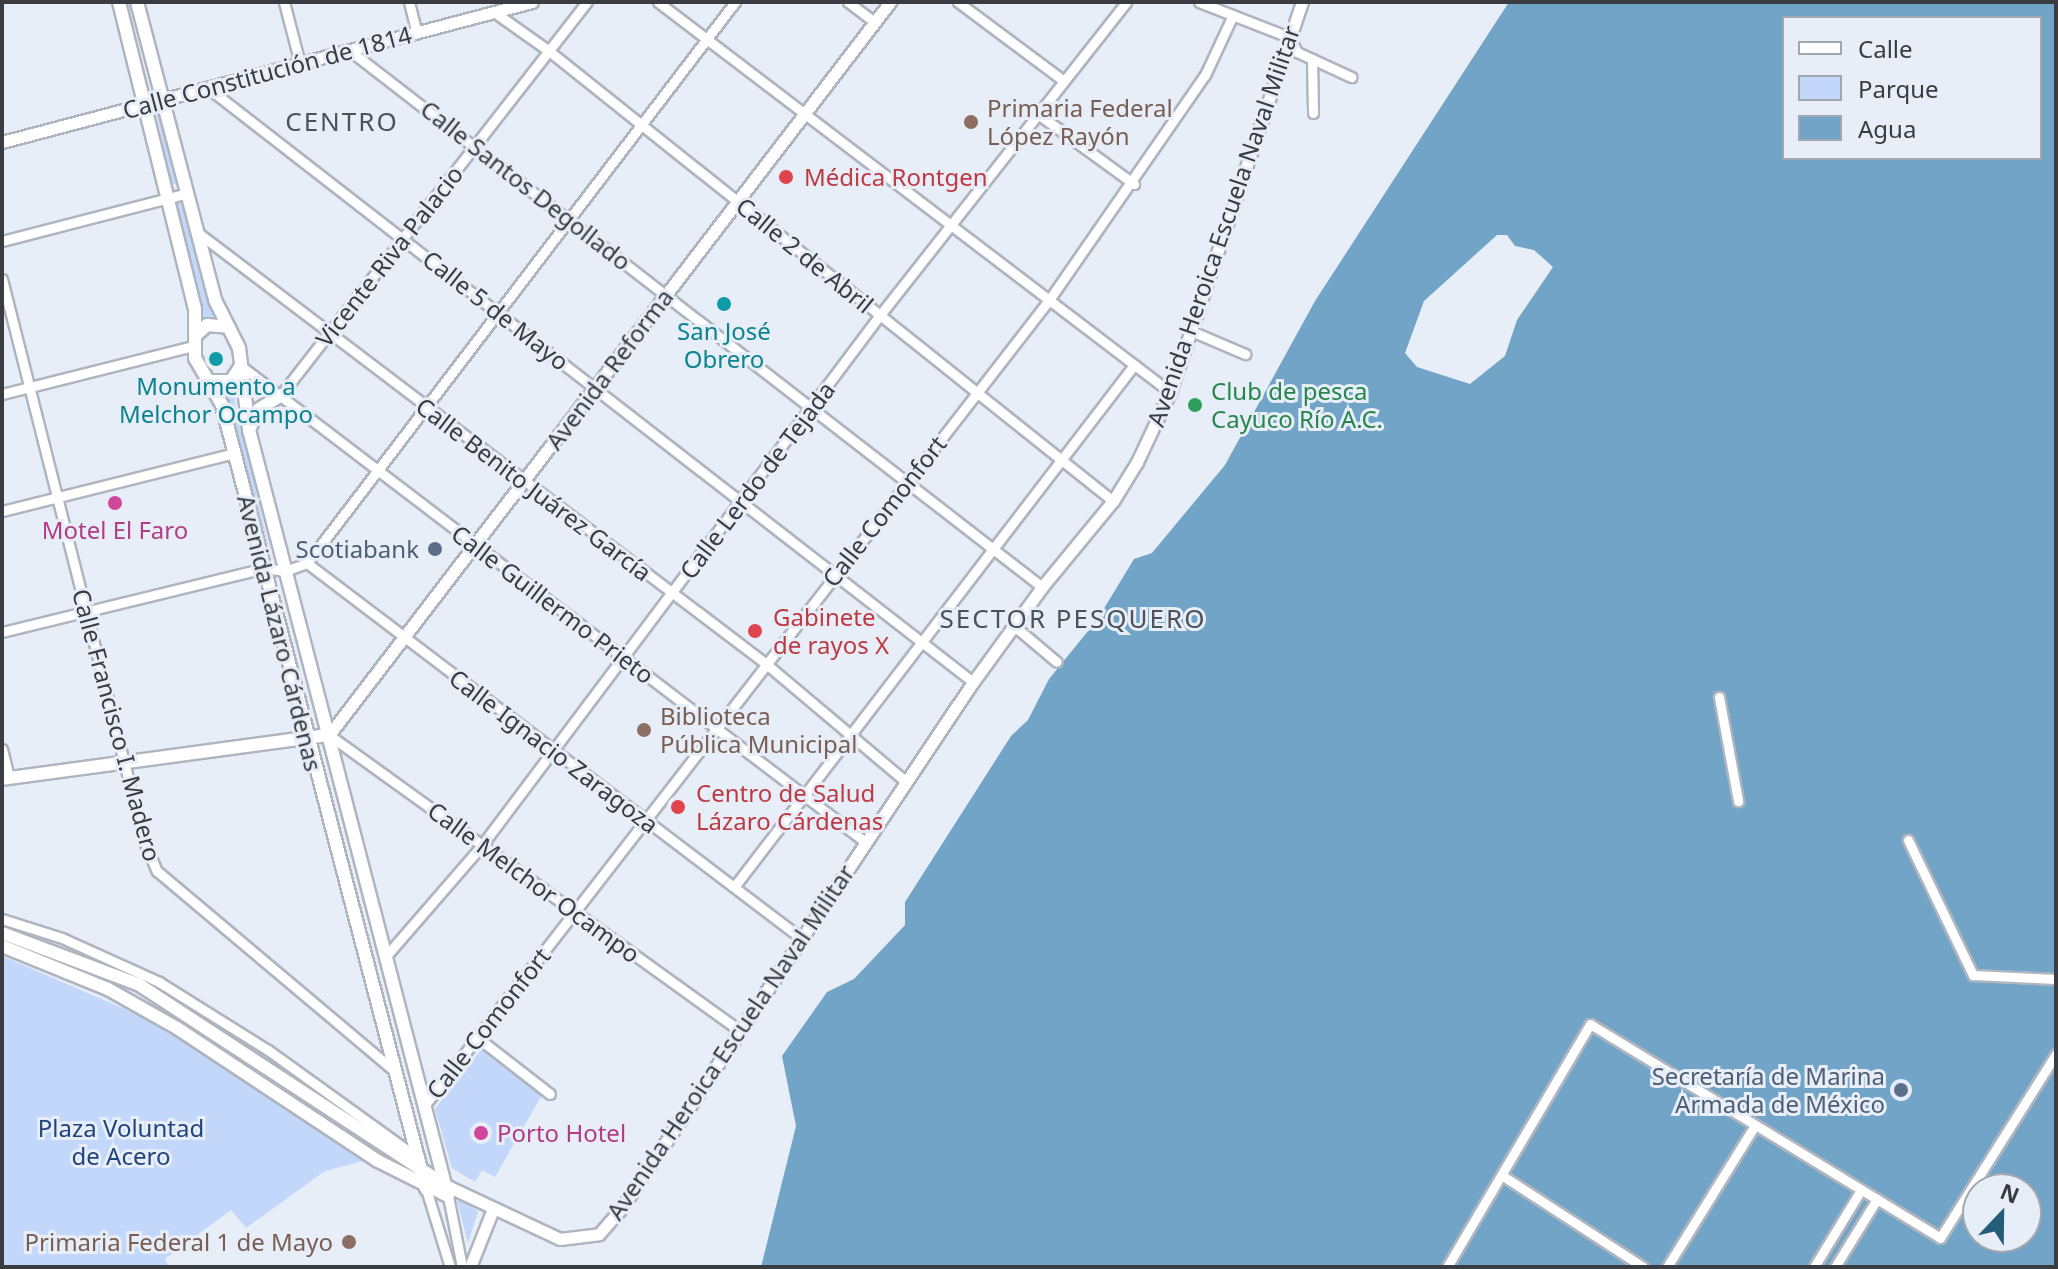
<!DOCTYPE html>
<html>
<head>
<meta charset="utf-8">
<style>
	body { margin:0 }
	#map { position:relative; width:2058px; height:1269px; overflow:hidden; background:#e7eef8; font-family:"Noto Sans",sans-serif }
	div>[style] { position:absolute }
	.green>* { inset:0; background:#c2d7f9 }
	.water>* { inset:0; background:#71a4c7 }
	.roads { filter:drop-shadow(2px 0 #afb5bf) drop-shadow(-2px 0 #afb5bf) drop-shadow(0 2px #afb5bf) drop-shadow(0 -2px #afb5bf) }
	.minor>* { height:9px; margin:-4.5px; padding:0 4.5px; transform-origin:4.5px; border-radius:4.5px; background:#fff }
	.tertiary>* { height:11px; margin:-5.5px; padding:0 5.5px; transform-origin:5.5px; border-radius:5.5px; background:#fff }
	.secondary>* { height:12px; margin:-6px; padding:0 6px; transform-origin:6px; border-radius:6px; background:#fff }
	.dots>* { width:22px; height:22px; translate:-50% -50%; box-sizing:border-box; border:4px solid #e7eef8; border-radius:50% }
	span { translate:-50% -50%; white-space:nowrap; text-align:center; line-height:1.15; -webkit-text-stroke:6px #e7eef8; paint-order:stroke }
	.street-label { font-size:24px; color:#393c40 }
	.education-label { font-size:24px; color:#785e54 }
	.left { translate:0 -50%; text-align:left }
	.right { translate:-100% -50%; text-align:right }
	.health-label { font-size:24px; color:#be3a42 }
	.culture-label { font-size:24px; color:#0d838f }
	.leisure-label { font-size:24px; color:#27864d }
	.hotel-label { font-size:24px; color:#b23c85 }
	.service-label { font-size:24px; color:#4e5e75 }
	.park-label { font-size:24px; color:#21447d }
	.neighbourhood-label { font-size:26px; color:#4c525a; letter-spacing:2px }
	.frame { position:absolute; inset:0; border:4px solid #393c40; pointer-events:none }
	.legend { position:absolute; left:1782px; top:16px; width:260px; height:144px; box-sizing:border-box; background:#e7eef8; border:2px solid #a1a7ae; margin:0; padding:10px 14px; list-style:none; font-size:24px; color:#393c40 }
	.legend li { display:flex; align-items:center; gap:16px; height:40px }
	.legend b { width:40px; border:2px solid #a1a7ae }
	.north { position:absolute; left:1962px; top:1173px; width:80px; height:80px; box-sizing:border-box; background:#e7eef8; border:2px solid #a1a7ae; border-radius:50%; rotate:22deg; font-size:22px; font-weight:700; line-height:32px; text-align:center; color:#393c40 }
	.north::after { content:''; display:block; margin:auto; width:28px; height:36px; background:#255d78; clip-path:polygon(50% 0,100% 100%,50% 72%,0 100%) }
</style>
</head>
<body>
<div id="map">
	<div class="green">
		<div style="clip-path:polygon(155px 108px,159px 111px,178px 183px,172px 185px)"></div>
		<div style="clip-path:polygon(182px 202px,217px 315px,202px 319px,202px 302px,176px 204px)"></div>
		<div style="clip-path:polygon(236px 385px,235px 402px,272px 560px,228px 404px,219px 389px)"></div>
		<div style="clip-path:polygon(2px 956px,155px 1022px,367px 1160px,325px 1171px,246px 1228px,231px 1210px,165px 1259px,169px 1267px,2px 1267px)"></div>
		<div style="clip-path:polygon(484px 1046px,543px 1093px,495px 1177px,482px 1170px,475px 1182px,452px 1168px,435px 1109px)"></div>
		<div style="clip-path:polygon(461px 1198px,478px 1212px,468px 1243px,457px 1201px)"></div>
	</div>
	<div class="water">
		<div style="clip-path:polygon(evenodd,1509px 2px,2056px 2px,2056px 1267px,761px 1267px,796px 1126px,782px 1056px,827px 992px,854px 979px,905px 925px,905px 902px,1011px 736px,1028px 720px,1049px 679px,1097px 620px,1134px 559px,1152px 553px,1225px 465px,1315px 301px,1509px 2px,1784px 18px,2040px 18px,2040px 158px,1784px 158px,1784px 18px,1509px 2px,1497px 235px,1507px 235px,1515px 246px,1534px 250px,1553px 267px,1517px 320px,1505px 356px,1470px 384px,1417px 367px,1405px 353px,1424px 301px,1497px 235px,1509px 2px,1978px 1189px,2026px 1189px,2026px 1237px,1978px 1237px,1978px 1189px)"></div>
	</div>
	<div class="roads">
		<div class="minor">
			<div style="left:284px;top:2px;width:64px;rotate:75.5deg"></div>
			<div style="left:409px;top:2px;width:32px;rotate:76deg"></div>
			<div style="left:658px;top:2px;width:644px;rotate:37.3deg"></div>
			<div style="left:848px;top:2px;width:34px;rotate:37deg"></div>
			<div style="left:958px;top:2px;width:132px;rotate:36.7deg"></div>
			<div style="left:1199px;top:2px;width:97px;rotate:21.3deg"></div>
			<div style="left:1289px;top:37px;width:17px;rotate:62deg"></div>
			<div style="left:1297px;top:52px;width:60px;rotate:24.8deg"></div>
			<div style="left:494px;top:12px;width:67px;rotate:35.3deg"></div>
			<div style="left:549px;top:51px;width:722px;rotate:38.59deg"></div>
			<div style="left:349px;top:50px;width:877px;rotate:37.77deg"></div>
			<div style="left:1312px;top:59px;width:54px;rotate:88.9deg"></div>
			<div style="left:208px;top:88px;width:969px;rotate:37.83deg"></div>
			<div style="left:1038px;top:114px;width:119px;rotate:36.1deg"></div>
			<div style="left:197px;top:232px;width:713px;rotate:37.19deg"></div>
			<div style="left:765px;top:663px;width:183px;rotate:40.1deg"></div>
			<div style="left:2px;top:241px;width:191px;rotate:-14.5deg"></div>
			<div style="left:2px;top:279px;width:580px;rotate:75.82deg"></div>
			<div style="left:144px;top:841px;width:33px;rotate:67deg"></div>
			<div style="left:157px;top:871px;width:309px;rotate:40.1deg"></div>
			<div style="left:1191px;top:331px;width:59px;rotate:23.1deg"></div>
			<div style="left:241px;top:366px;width:783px;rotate:37.32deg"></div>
			<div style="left:2px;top:394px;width:197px;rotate:-14.1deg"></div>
			<div style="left:280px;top:396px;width:499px;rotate:-52.1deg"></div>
			<div style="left:2px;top:511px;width:239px;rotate:-14deg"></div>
			<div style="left:307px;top:563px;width:620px;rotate:37.2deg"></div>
			<div style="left:1013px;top:625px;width:57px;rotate:40.1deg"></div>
			<div style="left:2px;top:632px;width:270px;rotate:-13.7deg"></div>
			<div style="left:264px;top:568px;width:21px;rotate:8deg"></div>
			<div style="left:285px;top:571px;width:23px;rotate:-20deg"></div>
			<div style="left:307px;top:563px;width:706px;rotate:-52.66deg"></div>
			<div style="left:1719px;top:697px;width:106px;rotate:79.6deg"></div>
			<div style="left:329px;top:735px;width:505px;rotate:35.74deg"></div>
			<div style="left:2px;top:749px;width:30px;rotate:76deg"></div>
			<div style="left:1908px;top:840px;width:150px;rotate:64.3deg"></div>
			<div style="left:1973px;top:975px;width:83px;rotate:2.8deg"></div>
			<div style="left:734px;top:887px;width:658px;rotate:-52.54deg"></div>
			<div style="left:2px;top:919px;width:63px;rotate:17.6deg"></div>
			<div style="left:62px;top:938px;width:107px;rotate:24.4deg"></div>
			<div style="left:159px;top:982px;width:128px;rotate:32deg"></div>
			<div style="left:268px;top:1050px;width:181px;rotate:35.8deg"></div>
			<div style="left:386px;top:956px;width:147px;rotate:-49.1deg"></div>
			<div style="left:482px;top:845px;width:663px;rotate:-53.1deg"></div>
			<div style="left:880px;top:315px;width:398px;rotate:-51.8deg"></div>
			<div style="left:478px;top:1038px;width:91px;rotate:37.9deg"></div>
			<div style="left:424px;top:1106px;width:1020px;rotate:-52.21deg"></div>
			<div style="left:1049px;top:300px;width:274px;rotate:-55.3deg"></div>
			<div style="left:1205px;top:75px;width:66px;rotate:-65deg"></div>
			<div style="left:1503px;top:1176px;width:167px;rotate:33deg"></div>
			<div style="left:426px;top:1189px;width:82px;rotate:72.9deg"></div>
			<div style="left:448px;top:1196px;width:72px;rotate:78.8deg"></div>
			<div style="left:1447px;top:1267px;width:282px;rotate:-59.5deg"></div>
			<div style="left:1590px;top:1024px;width:410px;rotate:31.4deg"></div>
			<div style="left:1940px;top:1238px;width:218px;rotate:-57.8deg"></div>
			<div style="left:1667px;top:1267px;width:167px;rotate:-58.2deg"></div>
			<div style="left:1814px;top:1267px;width:90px;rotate:-58.6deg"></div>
			<div style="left:1835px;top:1267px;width:80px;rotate:-58.3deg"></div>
		</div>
		<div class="tertiary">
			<div style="left:2px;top:142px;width:548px;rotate:-14.8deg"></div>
			<div style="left:329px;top:735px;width:923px;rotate:-52.57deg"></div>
			<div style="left:445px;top:1185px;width:127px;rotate:25.2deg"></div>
			<div style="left:560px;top:1239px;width:39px;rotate:-7deg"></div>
			<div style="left:599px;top:1234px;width:37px;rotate:-49deg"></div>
			<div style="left:623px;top:1206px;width:630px;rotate:-56.26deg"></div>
			<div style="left:973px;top:682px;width:117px;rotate:-54deg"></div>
			<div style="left:1042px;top:587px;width:112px;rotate:-50.5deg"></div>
			<div style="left:1113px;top:501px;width:46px;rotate:-58.4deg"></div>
			<div style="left:1137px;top:462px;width:77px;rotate:-64.8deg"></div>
			<div style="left:1170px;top:392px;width:412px;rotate:-71.3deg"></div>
			<div style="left:470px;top:1267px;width:62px;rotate:-68.4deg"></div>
		</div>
		<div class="secondary">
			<div style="left:119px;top:2px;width:315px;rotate:76.1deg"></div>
			<div style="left:195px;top:308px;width:50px;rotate:90deg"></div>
			<div style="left:195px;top:358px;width:54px;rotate:60.1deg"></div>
			<div style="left:222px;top:405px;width:810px;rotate:75.41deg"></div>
			<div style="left:137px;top:2px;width:308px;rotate:75.3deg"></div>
			<div style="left:215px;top:300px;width:54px;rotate:63.4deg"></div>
			<div style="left:239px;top:348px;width:83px;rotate:83deg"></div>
			<div style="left:249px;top:430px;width:791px;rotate:75.44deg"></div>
			<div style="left:196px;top:335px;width:15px;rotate:-42deg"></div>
			<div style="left:207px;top:325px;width:21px;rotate:5deg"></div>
			<div style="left:211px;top:381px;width:20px"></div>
			<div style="left:231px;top:381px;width:17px;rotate:-57deg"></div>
			<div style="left:249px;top:430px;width:23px;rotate:-65deg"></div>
			<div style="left:259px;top:409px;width:25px;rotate:-32deg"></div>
			<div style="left:2px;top:779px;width:330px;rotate:-7.7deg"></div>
			<div style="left:2px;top:933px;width:145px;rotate:20.6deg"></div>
			<div style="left:138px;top:984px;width:367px;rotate:33.2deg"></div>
			<div style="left:2px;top:946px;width:114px;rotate:22.1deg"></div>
			<div style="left:108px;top:989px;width:79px;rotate:29.5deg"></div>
			<div style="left:177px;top:1028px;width:241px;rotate:33.5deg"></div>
			<div style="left:378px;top:1161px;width:78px;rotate:26.6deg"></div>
		</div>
	</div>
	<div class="dots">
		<div style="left:971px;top:122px;background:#8d6e63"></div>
		<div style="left:786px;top:177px;background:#e0444e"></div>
		<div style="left:724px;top:304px;background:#0f9aa8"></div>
		<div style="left:216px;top:359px;background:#0f9aa8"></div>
		<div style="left:1195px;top:405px;background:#2e9e5b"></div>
		<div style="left:115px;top:503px;background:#d1479c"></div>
		<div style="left:435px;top:549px;background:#5c6f8a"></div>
		<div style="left:755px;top:631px;background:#e0444e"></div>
		<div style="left:644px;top:730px;background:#8d6e63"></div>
		<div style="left:678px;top:807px;background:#e0444e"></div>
		<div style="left:1901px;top:1090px;background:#5c6f8a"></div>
		<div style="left:481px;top:1133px;background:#d1479c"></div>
		<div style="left:349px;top:1242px;background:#8d6e63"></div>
	</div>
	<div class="street-label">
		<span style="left:267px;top:72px;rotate:-15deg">Calle Constitución de 1814</span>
		<span style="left:526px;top:185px;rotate:38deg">Calle Santos Degollado</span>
		<span style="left:1223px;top:226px;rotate:-71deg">Avenida Heroica Escuela Naval Militar</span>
		<span style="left:805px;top:255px;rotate:39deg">Calle 2 de Abril</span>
		<span style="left:389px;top:256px;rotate:-52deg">Vicente Riva Palacio</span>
		<span style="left:496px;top:310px;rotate:38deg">Calle 5 de Mayo</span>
		<span style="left:609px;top:369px;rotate:-53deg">Avenida Reforma</span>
		<span style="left:757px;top:480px;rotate:-53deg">Calle Lerdo de Tejada</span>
		<span style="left:534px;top:489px;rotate:37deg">Calle Benito Juárez García</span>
		<span style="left:884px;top:511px;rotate:-52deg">Calle Comonfort</span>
		<span style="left:553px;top:604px;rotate:37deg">Calle Guillermo Prieto</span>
		<span style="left:280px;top:633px;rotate:76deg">Avenida Lázaro Cárdenas</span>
		<span style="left:117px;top:725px;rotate:75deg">Calle Francisco I. Madero</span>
		<span style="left:554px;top:751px;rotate:37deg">Calle Ignacio Zaragoza</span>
		<span style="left:534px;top:882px;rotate:36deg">Calle Melchor Ocampo</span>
		<span style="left:488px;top:1023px;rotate:-52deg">Calle Comonfort</span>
		<span style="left:730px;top:1042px;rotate:-56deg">Avenida Heroica Escuela Naval Militar</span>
	</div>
	<div class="education-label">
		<span class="left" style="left:987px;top:122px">Primaria Federal<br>López Rayón</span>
		<span class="left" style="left:660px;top:730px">Biblioteca<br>Pública Municipal</span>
		<span class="right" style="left:333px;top:1242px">Primaria Federal 1 de Mayo</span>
	</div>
	<div class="health-label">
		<span class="left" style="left:804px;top:177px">Médica Rontgen</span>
		<span class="left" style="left:773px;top:631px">Gabinete<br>de rayos X</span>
		<span class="left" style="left:696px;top:807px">Centro de Salud<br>Lázaro Cárdenas</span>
	</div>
	<div class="culture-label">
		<span style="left:724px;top:345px">San José<br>Obrero</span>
		<span style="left:216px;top:400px">Monumento a<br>Melchor Ocampo</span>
	</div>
	<div class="leisure-label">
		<span class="left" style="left:1211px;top:405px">Club de pesca<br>Cayuco Río A.C.</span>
	</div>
	<div class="hotel-label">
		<span style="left:115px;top:530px">Motel El Faro</span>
		<span class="left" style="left:497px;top:1133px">Porto Hotel</span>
	</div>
	<div class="service-label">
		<span class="right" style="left:419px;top:549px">Scotiabank</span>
		<span class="right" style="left:1885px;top:1090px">Secretaría de Marina<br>Armada de México</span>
	</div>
	<div class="park-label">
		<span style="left:121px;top:1142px">Plaza Voluntad<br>de Acero</span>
	</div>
	<div class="neighbourhood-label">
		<span style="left:342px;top:122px">CENTRO</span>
		<span style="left:1073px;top:619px">SECTOR PESQUERO</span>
	</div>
	<div class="frame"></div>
	<ul class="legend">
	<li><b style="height:10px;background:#fff"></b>Calle</li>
	<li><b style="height:22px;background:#c2d7f9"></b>Parque</li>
	<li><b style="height:22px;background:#71a4c7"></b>Agua</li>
	</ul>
	<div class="north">N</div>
</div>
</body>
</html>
